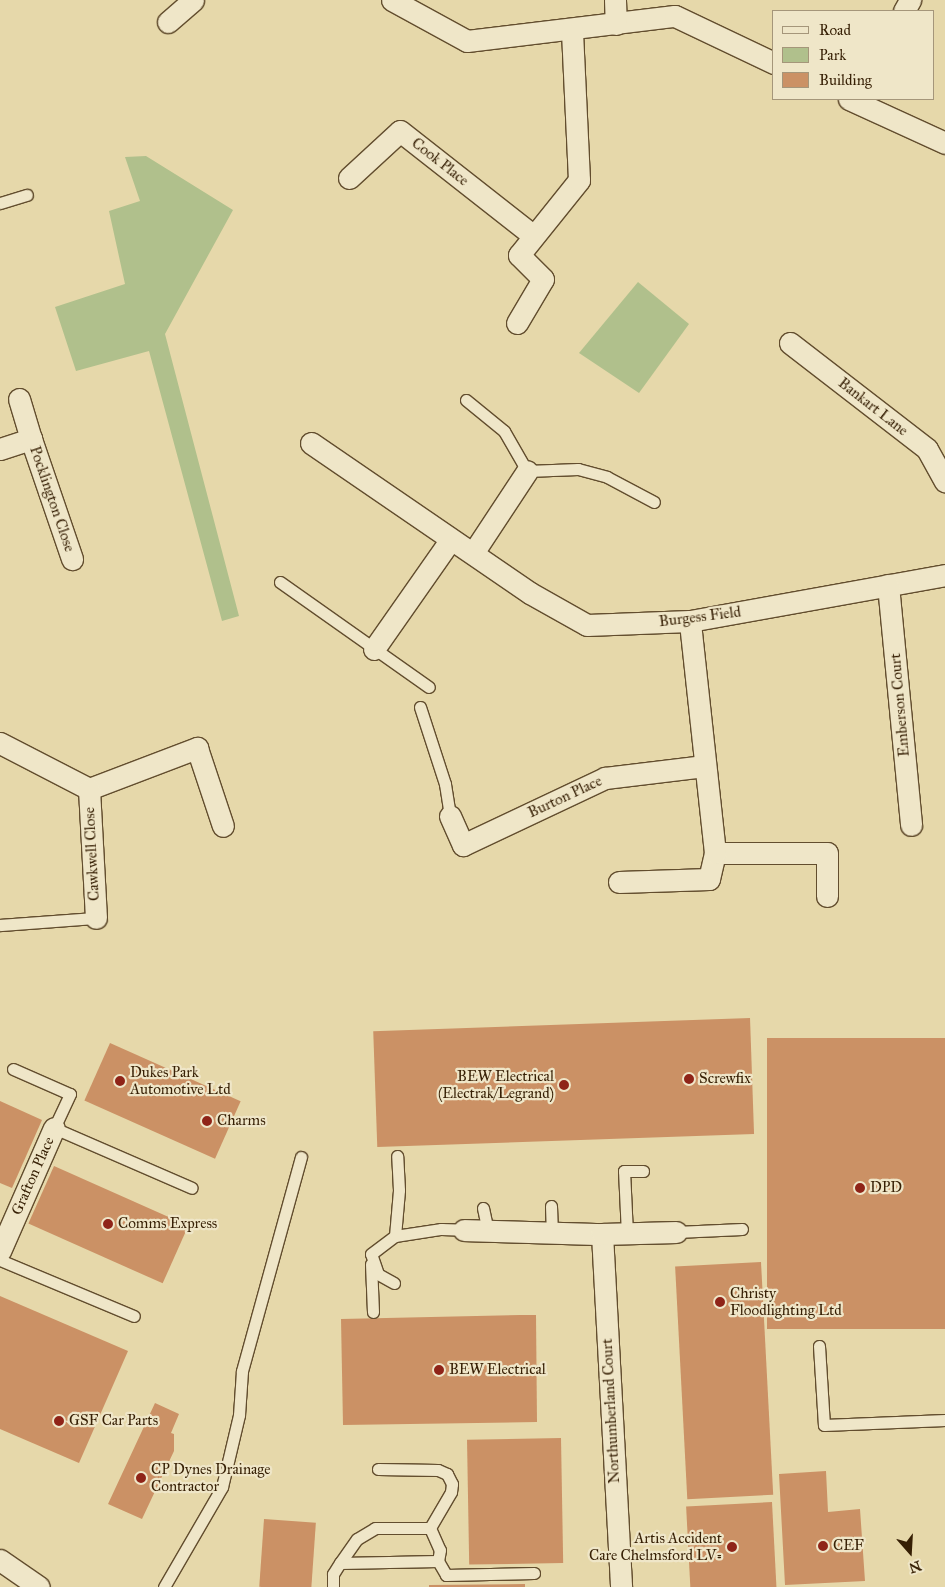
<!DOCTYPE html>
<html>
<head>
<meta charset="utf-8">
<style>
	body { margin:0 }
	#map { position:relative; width:945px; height:1587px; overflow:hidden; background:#e6d8aa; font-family:"IM FELL Great Primer",serif }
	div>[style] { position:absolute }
	.green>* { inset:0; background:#b0c08c }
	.building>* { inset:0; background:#cb9165; transform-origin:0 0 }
	.roads { filter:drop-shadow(1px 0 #624d2e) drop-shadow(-1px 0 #624d2e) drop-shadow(0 1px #624d2e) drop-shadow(0 -1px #624d2e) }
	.service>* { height:11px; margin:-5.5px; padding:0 5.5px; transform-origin:5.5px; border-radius:5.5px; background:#efe6c8 }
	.minor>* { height:21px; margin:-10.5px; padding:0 10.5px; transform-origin:10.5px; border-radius:10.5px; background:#efe6c8 }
	.dots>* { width:14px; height:14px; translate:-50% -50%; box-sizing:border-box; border:2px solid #efe6c8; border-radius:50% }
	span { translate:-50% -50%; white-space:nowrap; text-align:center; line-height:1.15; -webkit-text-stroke:4.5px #efe6c8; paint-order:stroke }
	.street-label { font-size:15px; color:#361f04 }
	.poi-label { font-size:15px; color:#361f04 }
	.left { translate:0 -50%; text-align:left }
	.right { translate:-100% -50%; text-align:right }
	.legend { position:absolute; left:772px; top:10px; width:162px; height:90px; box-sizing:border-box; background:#efe6c8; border:1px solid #a5967a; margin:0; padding:6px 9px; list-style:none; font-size:15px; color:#361f04 }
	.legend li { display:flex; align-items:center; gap:10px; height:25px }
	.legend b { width:25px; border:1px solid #a5967a }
	.north { position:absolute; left:885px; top:1527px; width:50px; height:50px; -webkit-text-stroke:4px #efe6c8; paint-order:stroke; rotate:161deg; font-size:14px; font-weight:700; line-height:20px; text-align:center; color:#361f04 }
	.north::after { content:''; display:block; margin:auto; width:18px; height:22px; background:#361f04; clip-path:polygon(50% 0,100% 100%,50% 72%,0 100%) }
</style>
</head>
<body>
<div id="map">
	<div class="green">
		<div style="clip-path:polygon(146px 156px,233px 210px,165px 334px,239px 616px,222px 621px,149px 351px,76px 371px,55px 307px,125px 284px,109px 211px,140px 201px,125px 157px)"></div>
		<div style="clip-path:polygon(638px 282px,689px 324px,639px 393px,579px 353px)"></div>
	</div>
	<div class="building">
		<div style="left:750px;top:1018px;width:116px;height:377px;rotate:88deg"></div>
		<div style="left:945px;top:1038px;width:291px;height:178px;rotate:90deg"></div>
		<div style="left:110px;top:1043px;width:143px;height:63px;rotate:24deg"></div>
		<div style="clip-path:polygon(0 1101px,42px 1120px,12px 1188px,0 1183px)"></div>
		<div style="left:54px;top:1166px;width:147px;height:63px;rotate:24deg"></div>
		<div style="left:761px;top:1262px;width:233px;height:86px;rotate:87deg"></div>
		<div style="clip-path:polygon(0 1296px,128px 1351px,79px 1463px,0 1429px)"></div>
		<div style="clip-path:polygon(520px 1315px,536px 1315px,537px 1422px,343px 1425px,341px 1319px)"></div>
		<div style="clip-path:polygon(155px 1403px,179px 1414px,171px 1433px,174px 1434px,174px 1451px,142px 1519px,108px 1504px)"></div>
		<div style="left:561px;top:1438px;width:125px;height:94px;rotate:89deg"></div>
		<div style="clip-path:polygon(826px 1471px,828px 1512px,860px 1509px,865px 1581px,785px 1585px,779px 1474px)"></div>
		<div style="left:772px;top:1502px;width:85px;height:86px;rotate:87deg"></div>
		<div style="left:264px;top:1519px;width:52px;height:68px;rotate:4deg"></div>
		<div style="clip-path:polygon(525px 1584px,525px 1587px,429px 1587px,429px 1585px)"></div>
	</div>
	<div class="roads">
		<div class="service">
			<div style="left:0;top:203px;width:28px;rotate:-17deg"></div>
			<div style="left:466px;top:400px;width:49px;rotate:39.2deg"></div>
			<div style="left:504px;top:431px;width:46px;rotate:60.1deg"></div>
			<div style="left:527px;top:471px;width:51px;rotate:-2.2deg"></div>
			<div style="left:578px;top:469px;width:30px;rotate:15deg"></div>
			<div style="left:607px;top:477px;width:53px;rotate:28deg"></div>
			<div style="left:280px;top:582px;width:182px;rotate:35.2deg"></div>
			<div style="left:420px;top:707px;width:81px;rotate:72deg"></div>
			<div style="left:445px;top:784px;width:32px;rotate:81deg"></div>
			<div style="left:0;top:925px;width:96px;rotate:-4.2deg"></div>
			<div style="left:13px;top:1069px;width:62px;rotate:23.7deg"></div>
			<div style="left:70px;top:1094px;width:38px;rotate:115deg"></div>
			<div style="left:54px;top:1128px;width:150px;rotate:23.5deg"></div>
			<div style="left:551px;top:1206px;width:27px;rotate:88deg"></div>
			<div style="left:483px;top:1208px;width:24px;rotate:78deg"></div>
			<div style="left:676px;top:1232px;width:66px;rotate:-2.6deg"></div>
			<div style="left:627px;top:1234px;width:63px;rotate:-92.7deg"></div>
			<div style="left:624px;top:1171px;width:19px"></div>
			<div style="left:395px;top:1236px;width:46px;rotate:-85deg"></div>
			<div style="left:399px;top:1190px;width:34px;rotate:-93deg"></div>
			<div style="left:0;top:1260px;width:145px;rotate:22.7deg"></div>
			<div style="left:371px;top:1264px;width:48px;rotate:87.6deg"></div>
			<div style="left:394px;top:1283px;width:18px;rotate:-151deg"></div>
			<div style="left:378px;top:1274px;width:21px;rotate:-109deg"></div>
			<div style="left:371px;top:1254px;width:30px;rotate:-37deg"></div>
			<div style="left:395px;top:1236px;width:47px;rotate:-8.7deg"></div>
			<div style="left:441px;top:1229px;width:23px;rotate:2deg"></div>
			<div style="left:819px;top:1346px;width:79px;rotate:86.4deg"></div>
			<div style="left:824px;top:1425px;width:121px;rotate:-2.4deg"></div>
			<div style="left:378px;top:1469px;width:60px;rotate:1deg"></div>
			<div style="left:438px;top:1470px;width:10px;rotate:24deg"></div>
			<div style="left:447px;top:1474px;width:11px;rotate:63deg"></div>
			<div style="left:452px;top:1484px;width:8px;rotate:97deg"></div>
			<div style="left:451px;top:1492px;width:42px;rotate:120.3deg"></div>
			<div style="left:438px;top:1561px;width:16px;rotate:60deg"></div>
			<div style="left:446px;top:1575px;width:88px;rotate:-1.3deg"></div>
			<div style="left:164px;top:1587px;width:116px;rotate:-59.9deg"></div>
			<div style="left:222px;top:1487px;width:74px;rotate:-76.7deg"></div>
			<div style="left:239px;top:1415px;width:44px;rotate:-86.1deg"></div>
			<div style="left:242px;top:1371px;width:222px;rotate:-74.6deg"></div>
			<div style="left:333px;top:1587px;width:13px;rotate:-90deg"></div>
			<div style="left:333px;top:1574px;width:13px;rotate:-58deg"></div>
			<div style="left:340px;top:1563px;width:29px;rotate:-55deg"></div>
			<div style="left:357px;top:1539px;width:21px;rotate:-31deg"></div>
			<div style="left:375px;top:1528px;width:55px"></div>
			<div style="left:430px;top:1528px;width:24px;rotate:66deg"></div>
			<div style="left:440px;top:1550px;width:11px;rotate:100deg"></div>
			<div style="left:438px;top:1561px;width:98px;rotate:178.8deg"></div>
		</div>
		<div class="minor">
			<div style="left:392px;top:0;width:85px;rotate:28.7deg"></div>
			<div style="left:467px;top:41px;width:209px;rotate:-6.9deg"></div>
			<div style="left:675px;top:16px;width:110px;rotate:25.4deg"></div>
			<div style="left:615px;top:0;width:24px;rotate:88deg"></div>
			<div style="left:904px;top:11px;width:13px;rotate:-61deg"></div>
			<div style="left:168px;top:22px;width:33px;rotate:-41deg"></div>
			<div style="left:849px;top:99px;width:106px;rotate:24.6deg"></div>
			<div style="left:349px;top:178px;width:69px;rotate:-42.7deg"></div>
			<div style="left:400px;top:131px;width:170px;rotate:38.1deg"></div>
			<div style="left:517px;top:323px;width:51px;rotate:-59.4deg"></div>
			<div style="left:543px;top:279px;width:34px;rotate:-135deg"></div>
			<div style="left:519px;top:255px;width:96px;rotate:-51.3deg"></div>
			<div style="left:579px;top:180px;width:151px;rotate:-92.7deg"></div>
			<div style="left:790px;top:343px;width:173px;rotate:37.7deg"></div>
			<div style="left:927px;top:449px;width:37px;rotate:61deg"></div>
			<div style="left:19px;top:399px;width:42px;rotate:73.3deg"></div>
			<div style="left:311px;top:443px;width:265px;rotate:34.4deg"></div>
			<div style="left:530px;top:593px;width:65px;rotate:29.3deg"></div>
			<div style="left:587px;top:625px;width:103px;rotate:-2.2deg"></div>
			<div style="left:690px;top:621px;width:259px;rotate:-10.2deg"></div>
			<div style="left:0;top:449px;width:33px;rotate:-18deg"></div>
			<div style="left:31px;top:439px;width:127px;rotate:71.1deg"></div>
			<div style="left:473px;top:553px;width:98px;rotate:-56.6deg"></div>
			<div style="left:888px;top:585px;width:241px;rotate:84.5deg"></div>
			<div style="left:374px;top:649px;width:134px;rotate:-55deg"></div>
			<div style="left:0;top:743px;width:100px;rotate:27.3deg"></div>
			<div style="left:89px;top:789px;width:116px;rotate:-20.8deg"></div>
			<div style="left:197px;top:748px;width:82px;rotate:71.6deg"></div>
			<div style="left:89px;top:789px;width:129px;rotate:86.9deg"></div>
			<div style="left:450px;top:816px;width:32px;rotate:66deg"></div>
			<div style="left:463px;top:845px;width:157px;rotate:-25.3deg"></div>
			<div style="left:605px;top:778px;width:100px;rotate:-6.9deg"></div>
			<div style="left:715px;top:853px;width:112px"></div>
			<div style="left:827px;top:853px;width:43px;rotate:90deg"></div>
			<div style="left:619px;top:882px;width:90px;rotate:-1.9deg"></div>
			<div style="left:709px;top:879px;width:27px;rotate:-77deg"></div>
			<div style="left:715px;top:853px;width:233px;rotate:-96.2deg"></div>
			<div style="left:464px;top:1230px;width:138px;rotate:1.7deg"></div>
			<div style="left:602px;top:1234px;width:354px;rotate:86.9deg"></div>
			<div style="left:602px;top:1234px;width:74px;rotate:-1.5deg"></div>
			<div style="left:0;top:1251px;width:134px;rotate:-66.3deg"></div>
			<div style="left:0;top:1560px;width:47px;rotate:34.7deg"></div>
		</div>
	</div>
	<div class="dots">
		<div style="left:689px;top:1079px;background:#8f2418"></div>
		<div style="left:120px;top:1081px;background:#8f2418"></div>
		<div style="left:564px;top:1085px;background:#8f2418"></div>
		<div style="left:207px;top:1121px;background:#8f2418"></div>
		<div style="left:860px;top:1188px;background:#8f2418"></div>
		<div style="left:108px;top:1224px;background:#8f2418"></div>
		<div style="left:720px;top:1302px;background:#8f2418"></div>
		<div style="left:439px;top:1370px;background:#8f2418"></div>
		<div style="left:59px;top:1421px;background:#8f2418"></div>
		<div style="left:141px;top:1478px;background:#8f2418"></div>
		<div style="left:823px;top:1546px;background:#8f2418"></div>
		<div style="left:732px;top:1547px;background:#8f2418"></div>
	</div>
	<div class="street-label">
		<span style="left:440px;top:162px;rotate:38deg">Cook Place</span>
		<span style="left:873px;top:407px;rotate:38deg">Bankart Lane</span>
		<span style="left:52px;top:499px;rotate:71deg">Pocklington Close</span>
		<span style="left:700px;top:617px;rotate:-7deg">Burgess Field</span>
		<span style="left:900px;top:705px;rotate:-95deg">Emberson Court</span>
		<span style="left:565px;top:797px;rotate:-25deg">Burton Place</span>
		<span style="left:92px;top:854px;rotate:-93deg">Cawkwell Close</span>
		<span style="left:33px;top:1176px;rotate:-66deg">Grafton Place</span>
		<span style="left:611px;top:1411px;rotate:-93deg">Northumberland Court</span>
	</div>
	<div class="poi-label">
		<span class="left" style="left:130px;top:1081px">Dukes Park<br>Automotive Ltd</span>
		<span class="right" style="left:554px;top:1085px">BEW Electrical<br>(Electrak/Legrand)</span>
		<span class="left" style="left:699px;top:1079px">Screwfix</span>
		<span class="left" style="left:217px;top:1121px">Charms</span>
		<span class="left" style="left:870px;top:1188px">DPD</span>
		<span class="left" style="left:118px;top:1224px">Comms Express</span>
		<span class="left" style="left:730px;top:1302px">Christy<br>Floodlighting Ltd</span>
		<span class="left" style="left:449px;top:1370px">BEW Electrical</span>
		<span class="left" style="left:69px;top:1421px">GSF Car Parts</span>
		<span class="left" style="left:151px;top:1478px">CP Dynes Drainage<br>Contractor</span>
		<span class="right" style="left:722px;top:1547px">Artis Accident<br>Care Chelmsford LV=</span>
		<span class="left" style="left:833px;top:1546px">CEF</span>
	</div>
	<ul class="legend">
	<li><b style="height:6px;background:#efe6c8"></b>Road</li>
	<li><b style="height:14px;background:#b0c08c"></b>Park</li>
	<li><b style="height:14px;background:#cb9165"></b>Building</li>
	</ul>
	<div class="north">N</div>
</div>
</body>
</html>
